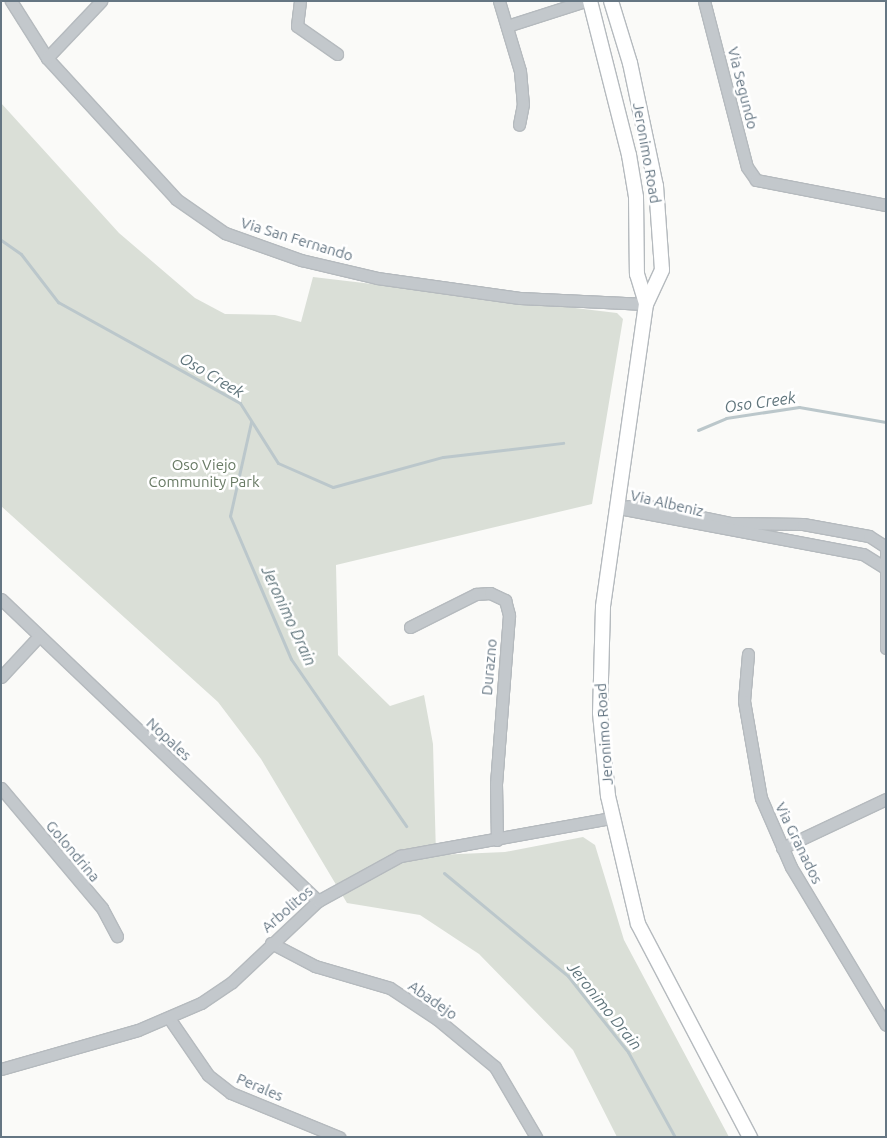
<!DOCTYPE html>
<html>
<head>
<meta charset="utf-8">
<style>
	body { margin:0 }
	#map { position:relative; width:887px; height:1138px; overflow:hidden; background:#fafaf8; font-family:Ubuntu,sans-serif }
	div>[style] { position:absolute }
	.green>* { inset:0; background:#dadfd7 }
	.stream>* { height:3px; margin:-1.5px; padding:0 1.5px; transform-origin:1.5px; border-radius:1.5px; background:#bbc7cb }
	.roads { filter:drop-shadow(1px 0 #b5babe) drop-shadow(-1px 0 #b5babe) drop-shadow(0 1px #b5babe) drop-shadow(0 -1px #b5babe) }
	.minor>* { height:11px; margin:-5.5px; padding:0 5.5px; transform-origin:5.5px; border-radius:5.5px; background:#c3c8cc }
	.major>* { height:14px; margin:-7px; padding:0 7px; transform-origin:7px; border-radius:7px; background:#fff }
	span { translate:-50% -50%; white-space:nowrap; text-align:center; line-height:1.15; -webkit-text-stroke:5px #fff; paint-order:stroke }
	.street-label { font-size:15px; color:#657683 }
	.park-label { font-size:15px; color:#687a64 }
	.water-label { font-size:16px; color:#60757c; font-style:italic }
	.frame { position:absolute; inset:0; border:2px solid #657683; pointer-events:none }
</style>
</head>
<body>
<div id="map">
	<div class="green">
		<div style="clip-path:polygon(1px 103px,119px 233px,195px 298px,225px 314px,275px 315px,301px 322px,313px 277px,617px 313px,623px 319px,592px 504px,336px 565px,338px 655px,390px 706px,424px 695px,433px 744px,436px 855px,505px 852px,583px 837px,595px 845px,624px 940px,729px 1137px,617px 1137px,573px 1050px,479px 954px,420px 915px,347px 903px,261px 759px,218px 702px,1px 506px)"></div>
	</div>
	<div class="stream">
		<div style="left:1px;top:240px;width:24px;rotate:35deg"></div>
		<div style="left:21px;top:254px;width:61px;rotate:52.4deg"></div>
		<div style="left:58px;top:302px;width:208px;rotate:29deg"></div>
		<div style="left:240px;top:403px;width:71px;rotate:57.7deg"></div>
		<div style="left:278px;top:463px;width:60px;rotate:23.6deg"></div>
		<div style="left:333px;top:487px;width:114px;rotate:-15.3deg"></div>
		<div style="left:443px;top:457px;width:121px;rotate:-6.7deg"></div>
		<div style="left:251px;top:422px;width:96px;rotate:102.6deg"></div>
		<div style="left:230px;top:516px;width:155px;rotate:66.9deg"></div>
		<div style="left:291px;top:659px;width:203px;rotate:55.4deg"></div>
		<div style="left:698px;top:430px;width:30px;rotate:-23deg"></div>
		<div style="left:726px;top:418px;width:74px;rotate:-8.6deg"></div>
		<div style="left:799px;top:407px;width:88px;rotate:9.8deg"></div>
		<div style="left:444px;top:873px;width:161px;rotate:39.7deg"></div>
		<div style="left:568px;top:976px;width:97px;rotate:51.7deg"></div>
		<div style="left:628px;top:1052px;width:97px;rotate:61.1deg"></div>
	</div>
	<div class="roads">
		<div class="minor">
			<div style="left:11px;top:1px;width:67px;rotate:57.7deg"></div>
			<div style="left:47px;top:58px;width:191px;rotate:47.5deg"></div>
			<div style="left:176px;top:199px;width:60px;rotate:34.8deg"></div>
			<div style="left:225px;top:233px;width:81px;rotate:19.6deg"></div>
			<div style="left:301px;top:260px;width:78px;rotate:13.3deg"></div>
			<div style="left:377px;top:278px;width:144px;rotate:8deg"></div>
			<div style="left:520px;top:298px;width:126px;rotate:2.7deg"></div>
			<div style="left:300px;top:1px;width:25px;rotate:97deg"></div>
			<div style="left:297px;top:26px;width:49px;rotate:35deg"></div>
			<div style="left:499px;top:1px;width:73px;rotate:73.3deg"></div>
			<div style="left:520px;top:71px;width:33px;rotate:85deg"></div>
			<div style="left:523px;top:104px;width:21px;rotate:101deg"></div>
			<div style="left:704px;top:1px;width:171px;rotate:75.5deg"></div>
			<div style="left:747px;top:167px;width:16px;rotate:55deg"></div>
			<div style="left:756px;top:180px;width:132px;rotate:10.9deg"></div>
			<div style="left:507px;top:26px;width:82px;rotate:-17.8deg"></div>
			<div style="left:47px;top:58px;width:79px;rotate:-46.5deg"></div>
			<div style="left:620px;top:507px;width:23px;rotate:-5deg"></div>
			<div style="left:643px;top:505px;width:90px;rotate:11.6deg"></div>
			<div style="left:731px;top:523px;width:72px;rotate:0.8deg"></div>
			<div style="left:803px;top:524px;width:67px;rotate:10.3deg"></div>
			<div style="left:869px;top:536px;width:20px;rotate:33deg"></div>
			<div style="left:624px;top:509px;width:243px;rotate:10.7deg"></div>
			<div style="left:863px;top:554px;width:25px;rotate:32deg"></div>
			<div style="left:886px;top:547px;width:101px;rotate:90deg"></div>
			<div style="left:1px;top:599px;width:438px;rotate:43.6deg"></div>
			<div style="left:410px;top:627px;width:74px;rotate:-26.6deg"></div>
			<div style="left:476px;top:594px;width:14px;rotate:-4deg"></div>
			<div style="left:490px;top:593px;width:17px;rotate:25deg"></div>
			<div style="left:505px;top:600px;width:16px;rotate:75deg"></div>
			<div style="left:509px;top:615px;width:169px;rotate:94.4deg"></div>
			<div style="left:496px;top:784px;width:56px;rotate:89deg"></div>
			<div style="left:748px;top:654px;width:47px;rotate:94.9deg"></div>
			<div style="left:744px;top:701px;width:98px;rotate:80.1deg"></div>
			<div style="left:761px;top:798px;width:75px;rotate:66.5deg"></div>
			<div style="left:791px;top:867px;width:184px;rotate:59deg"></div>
			<div style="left:1px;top:677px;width:56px;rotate:-47.2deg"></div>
			<div style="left:1px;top:788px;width:157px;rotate:49.9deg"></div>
			<div style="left:102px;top:908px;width:32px;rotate:62deg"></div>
			<div style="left:782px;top:848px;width:115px;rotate:-25.2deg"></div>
			<div style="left:271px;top:943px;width:50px;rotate:27.6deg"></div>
			<div style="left:315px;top:966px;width:78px;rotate:16.3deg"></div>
			<div style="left:390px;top:988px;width:56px;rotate:33.4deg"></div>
			<div style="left:437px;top:1019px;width:75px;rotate:39.6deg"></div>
			<div style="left:495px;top:1067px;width:81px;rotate:59.6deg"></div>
			<div style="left:169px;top:1018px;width:69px;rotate:55.6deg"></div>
			<div style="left:208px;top:1075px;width:29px;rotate:38deg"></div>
			<div style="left:231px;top:1093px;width:117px;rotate:22.2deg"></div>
			<div style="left:1px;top:1069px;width:142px;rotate:-15.9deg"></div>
			<div style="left:138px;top:1030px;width:69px;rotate:-23.2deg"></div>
			<div style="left:201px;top:1003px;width:37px;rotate:-34deg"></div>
			<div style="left:232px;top:982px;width:118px;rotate:-43.3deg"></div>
			<div style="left:318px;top:901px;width:94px;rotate:-28.8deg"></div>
			<div style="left:400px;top:856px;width:215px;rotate:-10.2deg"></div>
		</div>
		<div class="major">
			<div style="left:590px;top:1px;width:159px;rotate:75.8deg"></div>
			<div style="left:629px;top:155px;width:43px;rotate:80.5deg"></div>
			<div style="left:636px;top:197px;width:77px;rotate:89.3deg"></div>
			<div style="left:637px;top:274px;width:31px;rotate:73deg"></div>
			<div style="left:611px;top:1px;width:65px;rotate:73deg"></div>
			<div style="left:630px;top:63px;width:126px;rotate:78.1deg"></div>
			<div style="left:656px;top:186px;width:84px;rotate:85.9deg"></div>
			<div style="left:662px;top:270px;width:38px;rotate:115deg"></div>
			<div style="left:646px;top:304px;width:306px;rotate:98.1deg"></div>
			<div style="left:603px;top:607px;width:106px;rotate:91.6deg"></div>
			<div style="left:600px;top:713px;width:83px;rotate:84.5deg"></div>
			<div style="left:608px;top:796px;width:131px;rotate:76.8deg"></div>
			<div style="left:638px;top:924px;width:241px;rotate:62.3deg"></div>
		</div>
	</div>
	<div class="street-label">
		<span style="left:743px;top:88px;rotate:76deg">Via Segundo</span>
		<span style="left:647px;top:153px;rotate:80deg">Jeronimo Road</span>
		<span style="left:297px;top:239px;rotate:17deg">Via San Fernando</span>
		<span style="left:667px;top:503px;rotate:13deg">Via Albeniz</span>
		<span style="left:489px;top:667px;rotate:-85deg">Durazno</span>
		<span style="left:604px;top:734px;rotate:-94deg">Jeronimo Road</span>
		<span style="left:169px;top:739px;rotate:43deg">Nopales</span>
		<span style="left:799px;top:843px;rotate:64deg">Via Granados</span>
		<span style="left:73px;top:851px;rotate:50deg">Golondrina</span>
		<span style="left:287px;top:909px;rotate:-41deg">Arbolitos</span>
		<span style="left:433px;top:1000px;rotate:35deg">Abadejo</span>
		<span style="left:260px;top:1087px;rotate:23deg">Perales</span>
	</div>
	<div class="park-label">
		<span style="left:204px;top:473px">Oso Viejo<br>Community Park</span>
	</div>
	<div class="water-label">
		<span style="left:212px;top:375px;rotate:31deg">Oso Creek</span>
		<span style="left:760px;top:402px;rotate:-8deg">Oso Creek</span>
		<span style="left:289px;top:616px;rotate:65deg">Jeronimo Drain</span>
		<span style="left:605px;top:1006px;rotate:51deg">Jeronimo Drain</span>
	</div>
	<div class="frame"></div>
</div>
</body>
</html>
